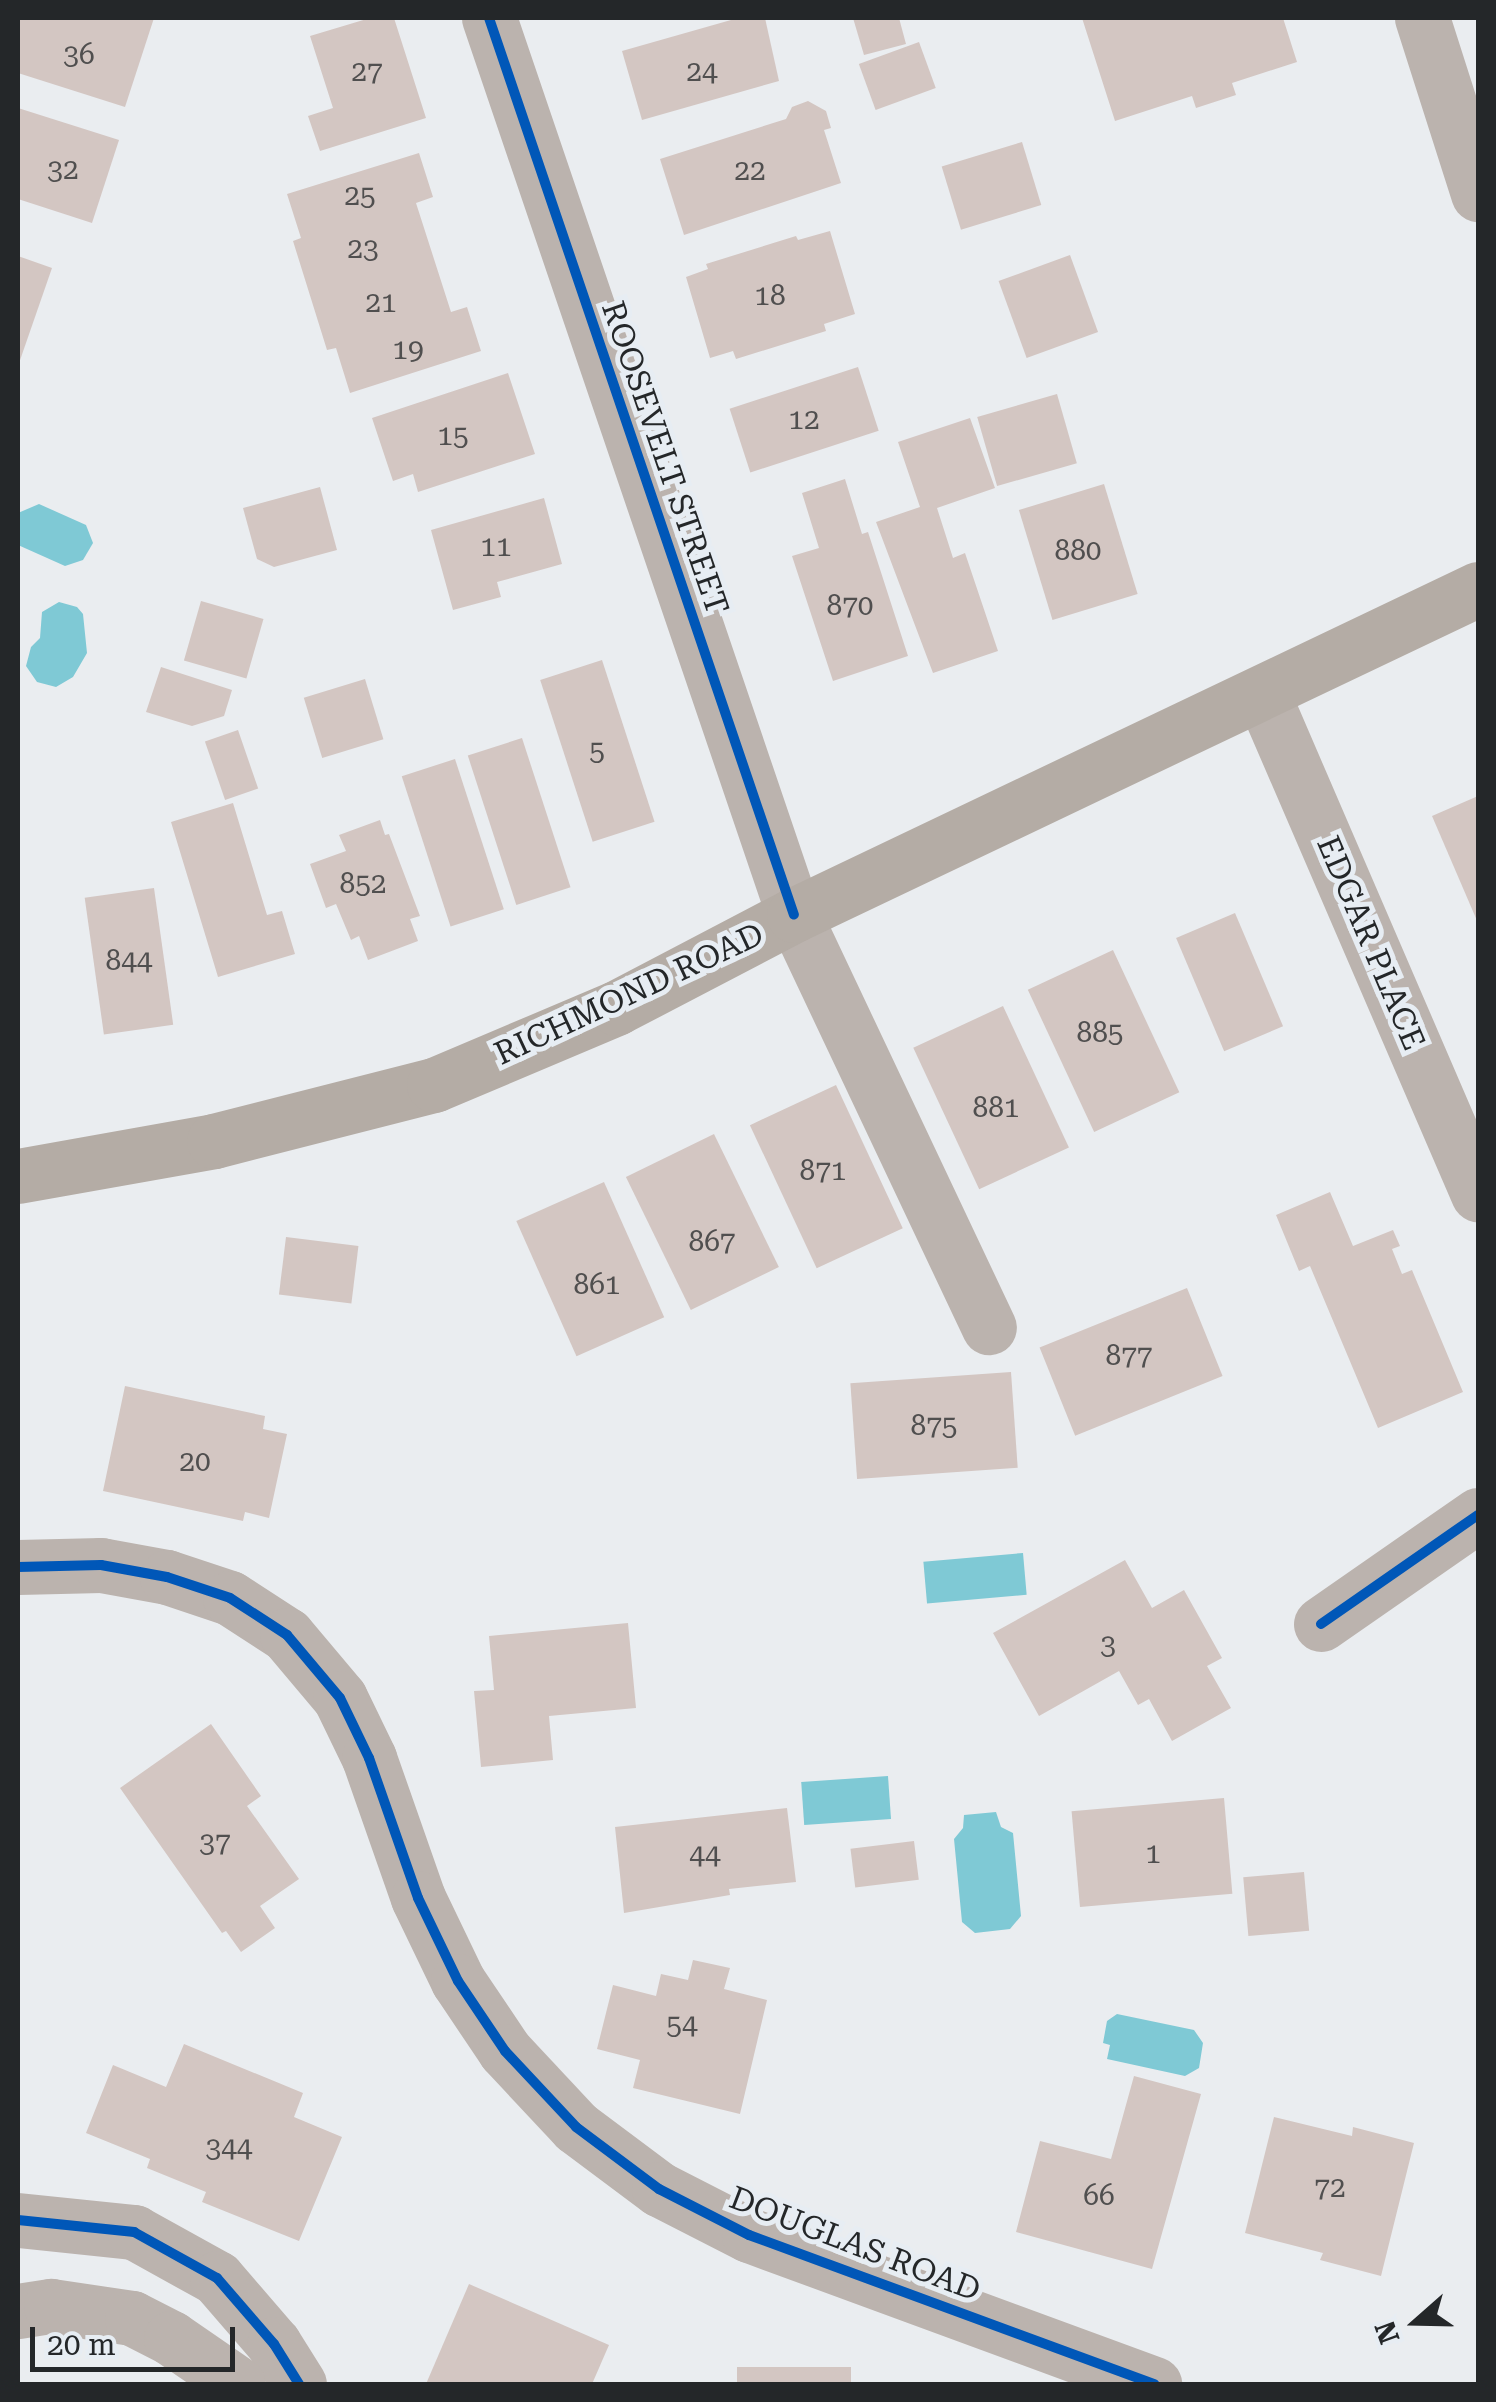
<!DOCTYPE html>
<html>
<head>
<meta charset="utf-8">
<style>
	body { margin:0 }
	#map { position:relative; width:1496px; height:2402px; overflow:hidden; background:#eaedf0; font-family:"Roboto Serif",serif }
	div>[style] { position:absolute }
	.water>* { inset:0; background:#7fc9d5; transform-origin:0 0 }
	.building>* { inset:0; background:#d3c6c2; transform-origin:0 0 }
	.minor>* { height:55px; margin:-27.5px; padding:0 27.5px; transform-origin:27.5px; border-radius:27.5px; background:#bbb3ae }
	.major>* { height:55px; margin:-27.5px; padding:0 27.5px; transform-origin:27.5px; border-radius:27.5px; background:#b4aca5 }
	.cycleway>* { height:10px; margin:-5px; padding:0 5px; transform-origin:5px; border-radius:5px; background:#0057b8 }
	span { translate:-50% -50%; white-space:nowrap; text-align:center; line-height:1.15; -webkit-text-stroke:10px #e7edf3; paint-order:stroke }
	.number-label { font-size:28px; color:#504f4f }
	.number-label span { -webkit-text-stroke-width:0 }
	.street-label { font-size:32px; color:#242729 }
	.frame { position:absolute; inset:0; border:20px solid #242729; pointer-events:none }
	.north { position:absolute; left:1366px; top:2272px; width:100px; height:100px; -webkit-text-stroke:8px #e7edf3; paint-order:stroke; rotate:250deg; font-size:28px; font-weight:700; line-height:40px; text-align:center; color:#242729 }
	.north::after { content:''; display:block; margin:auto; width:35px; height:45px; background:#242729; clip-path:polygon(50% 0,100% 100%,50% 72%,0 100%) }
	.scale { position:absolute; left:30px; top:2327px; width:205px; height:45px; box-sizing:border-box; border:5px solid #242729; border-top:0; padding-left:12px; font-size:30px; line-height:35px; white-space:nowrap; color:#242729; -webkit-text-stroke:8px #e7edf3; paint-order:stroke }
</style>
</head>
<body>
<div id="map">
	<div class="water">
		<div style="clip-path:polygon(39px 504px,86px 525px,93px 543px,83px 560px,65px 566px,18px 545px,18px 513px)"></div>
		<div style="clip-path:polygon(59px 602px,77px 607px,83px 614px,87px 653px,73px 677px,56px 687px,37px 682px,26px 666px,31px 647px,40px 638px,42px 612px)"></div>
		<div style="left:1023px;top:1553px;width:42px;height:100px;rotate:85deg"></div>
		<div style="left:888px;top:1776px;width:43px;height:87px;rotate:86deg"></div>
		<div style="clip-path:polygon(996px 1812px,1001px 1827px,1013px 1833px,1021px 1916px,1010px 1929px,975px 1933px,962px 1922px,954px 1839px,963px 1828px,964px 1815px)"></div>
		<div style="clip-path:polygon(1117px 2014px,1194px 2030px,1203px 2043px,1199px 2068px,1185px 2076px,1107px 2059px,1110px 2045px,1103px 2043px,1107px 2021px)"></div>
	</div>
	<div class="building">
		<div style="clip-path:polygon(18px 18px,154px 18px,125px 107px,18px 73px)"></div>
		<div style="clip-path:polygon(370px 18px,394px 18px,426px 118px,320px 151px,308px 116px,333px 108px,310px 36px)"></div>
		<div style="clip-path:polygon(738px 18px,765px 18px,779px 81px,642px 120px,622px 51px)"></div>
		<div style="clip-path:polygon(853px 18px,899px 18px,906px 44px,864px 55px)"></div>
		<div style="clip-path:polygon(1082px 18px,1283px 18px,1297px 62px,1232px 83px,1236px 95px,1196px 108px,1192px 96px,1115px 121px)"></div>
		<div style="left:919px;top:42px;width:49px;height:64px;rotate:70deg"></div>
		<div style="clip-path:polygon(808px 101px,826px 111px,831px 128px,824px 130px,841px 183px,684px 235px,660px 159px,786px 119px,792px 107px)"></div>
		<div style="clip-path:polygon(18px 108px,119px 140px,92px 223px,18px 199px)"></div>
		<div style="left:1022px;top:142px;width:66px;height:84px;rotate:73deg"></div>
		<div style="clip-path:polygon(419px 153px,433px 197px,416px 203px,451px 312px,467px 307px,481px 351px,350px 393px,336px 348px,327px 350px,293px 241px,301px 238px,287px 194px)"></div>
		<div style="clip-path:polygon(830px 231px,855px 314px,824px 324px,826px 331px,736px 359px,733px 351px,710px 358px,686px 277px,708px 269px,706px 264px,796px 236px,798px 240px)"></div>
		<div style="left:1070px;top:255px;width:82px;height:76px;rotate:70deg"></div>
		<div style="clip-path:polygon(18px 256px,52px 268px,18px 366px)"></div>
		<div style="left:858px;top:367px;width:67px;height:135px;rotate:72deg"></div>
		<div style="clip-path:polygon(508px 373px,535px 454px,418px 492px,413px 474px,393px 481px,372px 418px)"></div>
		<div style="left:1057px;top:394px;width:72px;height:83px;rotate:74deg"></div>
		<div style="clip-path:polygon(970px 418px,995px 488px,937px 508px,953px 558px,965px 553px,998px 651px,933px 673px,876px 522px,920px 507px,898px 442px)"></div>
		<div style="clip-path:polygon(845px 479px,862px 534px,868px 532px,908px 656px,833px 681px,792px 556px,819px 548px,802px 493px)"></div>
		<div style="left:1104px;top:484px;width:115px;height:89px;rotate:73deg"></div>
		<div style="clip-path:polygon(320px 487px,337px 550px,274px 567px,257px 559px,243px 508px)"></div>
		<div style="clip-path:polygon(544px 498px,562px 564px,497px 582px,501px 597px,453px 610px,431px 530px)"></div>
		<div style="left:201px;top:601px;width:65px;height:62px;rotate:16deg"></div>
		<div style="left:602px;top:660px;width:170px;height:65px;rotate:72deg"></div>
		<div style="clip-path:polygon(161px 667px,232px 690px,224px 716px,192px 726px,146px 712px)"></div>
		<div style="left:365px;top:679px;width:63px;height:64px;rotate:73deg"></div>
		<div style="left:238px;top:730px;width:62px;height:35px;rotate:71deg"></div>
		<div style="left:522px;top:738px;width:157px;height:57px;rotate:72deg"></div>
		<div style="left:455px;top:759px;width:158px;height:56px;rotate:72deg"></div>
		<div style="clip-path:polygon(1478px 796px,1478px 923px,1432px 816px)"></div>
		<div style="clip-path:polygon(233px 803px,267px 915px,282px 911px,295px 954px,218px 977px,171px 822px)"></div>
		<div style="clip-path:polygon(380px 820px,385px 835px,389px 834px,420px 916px,410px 919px,418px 941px,368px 960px,359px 936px,351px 940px,336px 904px,326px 908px,310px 864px,346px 851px,339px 835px)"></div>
		<div style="left:154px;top:888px;width:138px;height:70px;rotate:82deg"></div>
		<div style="left:1235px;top:913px;width:123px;height:64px;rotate:67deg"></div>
		<div style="left:1113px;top:950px;width:157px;height:94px;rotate:65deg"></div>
		<div style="left:1003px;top:1006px;width:156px;height:99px;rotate:65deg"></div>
		<div style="left:836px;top:1085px;width:158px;height:95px;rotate:65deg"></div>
		<div style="left:714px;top:1134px;width:148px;height:98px;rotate:64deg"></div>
		<div style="left:604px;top:1182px;width:148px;height:96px;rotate:66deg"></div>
		<div style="clip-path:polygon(1330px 1192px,1353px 1246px,1393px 1230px,1400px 1246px,1392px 1249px,1402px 1274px,1412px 1270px,1463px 1392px,1378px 1428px,1310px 1266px,1299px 1271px,1276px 1215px)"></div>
		<div style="left:286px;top:1237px;width:73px;height:58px;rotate:7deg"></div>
		<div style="left:1187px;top:1288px;width:95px;height:159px;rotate:68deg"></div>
		<div style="left:1011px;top:1372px;width:96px;height:161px;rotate:86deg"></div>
		<div style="clip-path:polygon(125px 1386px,265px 1416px,263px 1429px,287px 1434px,269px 1518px,245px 1512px,243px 1521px,103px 1491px)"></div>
		<div style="clip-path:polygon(1125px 1560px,1152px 1608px,1184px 1590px,1222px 1658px,1207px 1666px,1231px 1708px,1172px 1741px,1149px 1699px,1138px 1705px,1119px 1671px,1039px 1716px,993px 1633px)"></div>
		<div style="clip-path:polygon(628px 1623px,636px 1708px,549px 1716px,553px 1760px,481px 1767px,474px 1691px,494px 1690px,489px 1636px)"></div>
		<div style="clip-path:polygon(211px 1724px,261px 1796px,247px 1806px,299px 1879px,260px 1906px,275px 1928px,241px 1952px,226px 1931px,222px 1933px,120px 1788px)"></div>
		<div style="left:1224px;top:1798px;width:96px;height:153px;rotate:85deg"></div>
		<div style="clip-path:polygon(787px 1808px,796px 1882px,729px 1889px,730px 1895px,624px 1913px,615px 1827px)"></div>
		<div style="left:914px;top:1841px;width:39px;height:64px;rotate:83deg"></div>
		<div style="left:1304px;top:1872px;width:59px;height:61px;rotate:85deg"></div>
		<div style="clip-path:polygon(693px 1960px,730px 1968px,724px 1989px,767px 2000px,740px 2114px,633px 2088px,640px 2060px,597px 2049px,613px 1985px,656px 1996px,661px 1974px,688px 1980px)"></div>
		<div style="clip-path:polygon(184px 2044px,303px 2093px,294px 2117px,342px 2137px,299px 2241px,202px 2202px,206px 2192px,147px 2168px,150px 2159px,86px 2133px,113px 2065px,166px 2087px)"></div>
		<div style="clip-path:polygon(1134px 2076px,1201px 2094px,1152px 2269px,1016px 2232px,1040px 2141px,1111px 2159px)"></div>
		<div style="clip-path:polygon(1274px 2117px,1352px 2136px,1353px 2127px,1414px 2143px,1381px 2276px,1320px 2260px,1323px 2253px,1245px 2233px)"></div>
		<div style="clip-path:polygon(469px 2284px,609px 2345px,592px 2384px,426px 2384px)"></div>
		<div style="left:851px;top:2367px;width:17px;height:114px;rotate:90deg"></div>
	</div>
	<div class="minor">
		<div style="left:489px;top:18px;width:947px;rotate:71.22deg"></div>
		<div style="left:794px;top:915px;width:456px;rotate:64.7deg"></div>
		<div style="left:1422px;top:18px;width:185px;rotate:72.3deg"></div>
		<div style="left:1262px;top:693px;width:546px;rotate:66.68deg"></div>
		<div style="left:18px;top:1567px;width:83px;rotate:-1.4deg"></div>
		<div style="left:101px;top:1565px;width:67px;rotate:10.3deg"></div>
		<div style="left:167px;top:1577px;width:66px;rotate:18.4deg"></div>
		<div style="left:230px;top:1598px;width:68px;rotate:33deg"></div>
		<div style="left:287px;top:1635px;width:82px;rotate:49.9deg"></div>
		<div style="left:340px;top:1698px;width:67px;rotate:64.2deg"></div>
		<div style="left:369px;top:1758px;width:148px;rotate:70.7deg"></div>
		<div style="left:418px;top:1898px;width:92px;rotate:64.3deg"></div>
		<div style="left:458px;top:1981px;width:84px;rotate:56.1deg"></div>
		<div style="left:505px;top:2051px;width:104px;rotate:46.9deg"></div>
		<div style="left:576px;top:2127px;width:104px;rotate:36.8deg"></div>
		<div style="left:659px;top:2189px;width:101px;rotate:27.1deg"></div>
		<div style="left:749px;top:2235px;width:432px;rotate:20.2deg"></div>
		<div style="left:1321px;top:1624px;width:191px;rotate:-34.8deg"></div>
		<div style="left:18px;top:2220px;width:117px;rotate:5.9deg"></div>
		<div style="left:134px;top:2232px;width:95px;rotate:29deg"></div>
		<div style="left:217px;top:2278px;width:87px;rotate:49.2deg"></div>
		<div style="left:274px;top:2344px;width:47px;rotate:58deg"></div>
		<div style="left:18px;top:2311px;width:33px;rotate:-9deg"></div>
		<div style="left:51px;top:2306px;width:82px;rotate:8.4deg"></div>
		<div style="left:132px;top:2318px;width:44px;rotate:27.1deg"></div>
		<div style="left:171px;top:2338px;width:81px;rotate:34.5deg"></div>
	</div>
	<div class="major">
		<div style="left:18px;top:1176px;width:199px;rotate:-10.1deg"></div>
		<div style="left:214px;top:1141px;width:227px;rotate:-14.3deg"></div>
		<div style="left:434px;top:1085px;width:198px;rotate:-22.9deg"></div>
		<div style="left:616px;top:1008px;width:201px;rotate:-27.6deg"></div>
		<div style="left:794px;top:915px;width:758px;rotate:-25.48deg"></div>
	</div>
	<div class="cycleway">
		<div style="left:489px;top:18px;width:947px;rotate:71.22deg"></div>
		<div style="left:18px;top:1567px;width:83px;rotate:-1.4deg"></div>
		<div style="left:101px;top:1565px;width:67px;rotate:10.3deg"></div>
		<div style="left:167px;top:1577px;width:66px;rotate:18.4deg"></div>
		<div style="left:230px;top:1598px;width:68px;rotate:33deg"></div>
		<div style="left:287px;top:1635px;width:82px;rotate:49.9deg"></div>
		<div style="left:340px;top:1698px;width:67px;rotate:64.2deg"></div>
		<div style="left:369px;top:1758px;width:148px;rotate:70.7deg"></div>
		<div style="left:418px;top:1898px;width:92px;rotate:64.3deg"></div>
		<div style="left:458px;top:1981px;width:84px;rotate:56.1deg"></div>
		<div style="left:505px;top:2051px;width:104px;rotate:46.9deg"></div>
		<div style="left:576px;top:2127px;width:104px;rotate:36.8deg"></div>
		<div style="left:659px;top:2189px;width:101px;rotate:27.1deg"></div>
		<div style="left:749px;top:2235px;width:432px;rotate:20.2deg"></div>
		<div style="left:1321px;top:1624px;width:191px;rotate:-34.8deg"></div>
		<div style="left:18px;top:2220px;width:117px;rotate:5.9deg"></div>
		<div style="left:134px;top:2232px;width:95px;rotate:29deg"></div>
		<div style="left:217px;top:2278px;width:87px;rotate:49.2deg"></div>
		<div style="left:274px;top:2344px;width:47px;rotate:58deg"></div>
	</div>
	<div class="number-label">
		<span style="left:79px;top:55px">36</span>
		<span style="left:367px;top:72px">27</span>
		<span style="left:702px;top:72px">24</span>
		<span style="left:63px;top:170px">32</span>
		<span style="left:750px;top:171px">22</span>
		<span style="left:360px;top:196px">25</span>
		<span style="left:363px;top:249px">23</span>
		<span style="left:770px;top:296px">18</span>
		<span style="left:381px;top:303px">21</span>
		<span style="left:408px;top:350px">19</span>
		<span style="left:804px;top:420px">12</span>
		<span style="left:453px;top:436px">15</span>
		<span style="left:496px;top:547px">11</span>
		<span style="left:1078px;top:551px">880</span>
		<span style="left:850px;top:606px">870</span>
		<span style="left:597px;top:751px">5</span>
		<span style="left:363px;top:884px">852</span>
		<span style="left:129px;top:961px">844</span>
		<span style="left:1100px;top:1033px">885</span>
		<span style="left:996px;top:1108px">881</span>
		<span style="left:823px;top:1171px">871</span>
		<span style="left:712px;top:1242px">867</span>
		<span style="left:597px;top:1285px">861</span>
		<span style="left:1129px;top:1356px">877</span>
		<span style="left:934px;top:1426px">875</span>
		<span style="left:195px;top:1462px">20</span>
		<span style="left:1108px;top:1645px">3</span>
		<span style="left:215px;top:1843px">37</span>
		<span style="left:1153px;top:1854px">1</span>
		<span style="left:705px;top:1855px">44</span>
		<span style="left:682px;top:2025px">54</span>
		<span style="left:229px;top:2148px">344</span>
		<span style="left:1330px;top:2188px">72</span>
		<span style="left:1099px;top:2196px">66</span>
	</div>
	<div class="street-label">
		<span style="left:665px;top:458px;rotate:71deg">ROOSEVELT STREET</span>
		<span style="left:1371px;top:943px;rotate:67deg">EDGAR PLACE</span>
		<span style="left:629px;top:994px;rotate:-25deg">RICHMOND ROAD</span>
		<span style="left:855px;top:2244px;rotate:21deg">DOUGLAS ROAD</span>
	</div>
	<div class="frame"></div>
	<div class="north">N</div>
	<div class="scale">20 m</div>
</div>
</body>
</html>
